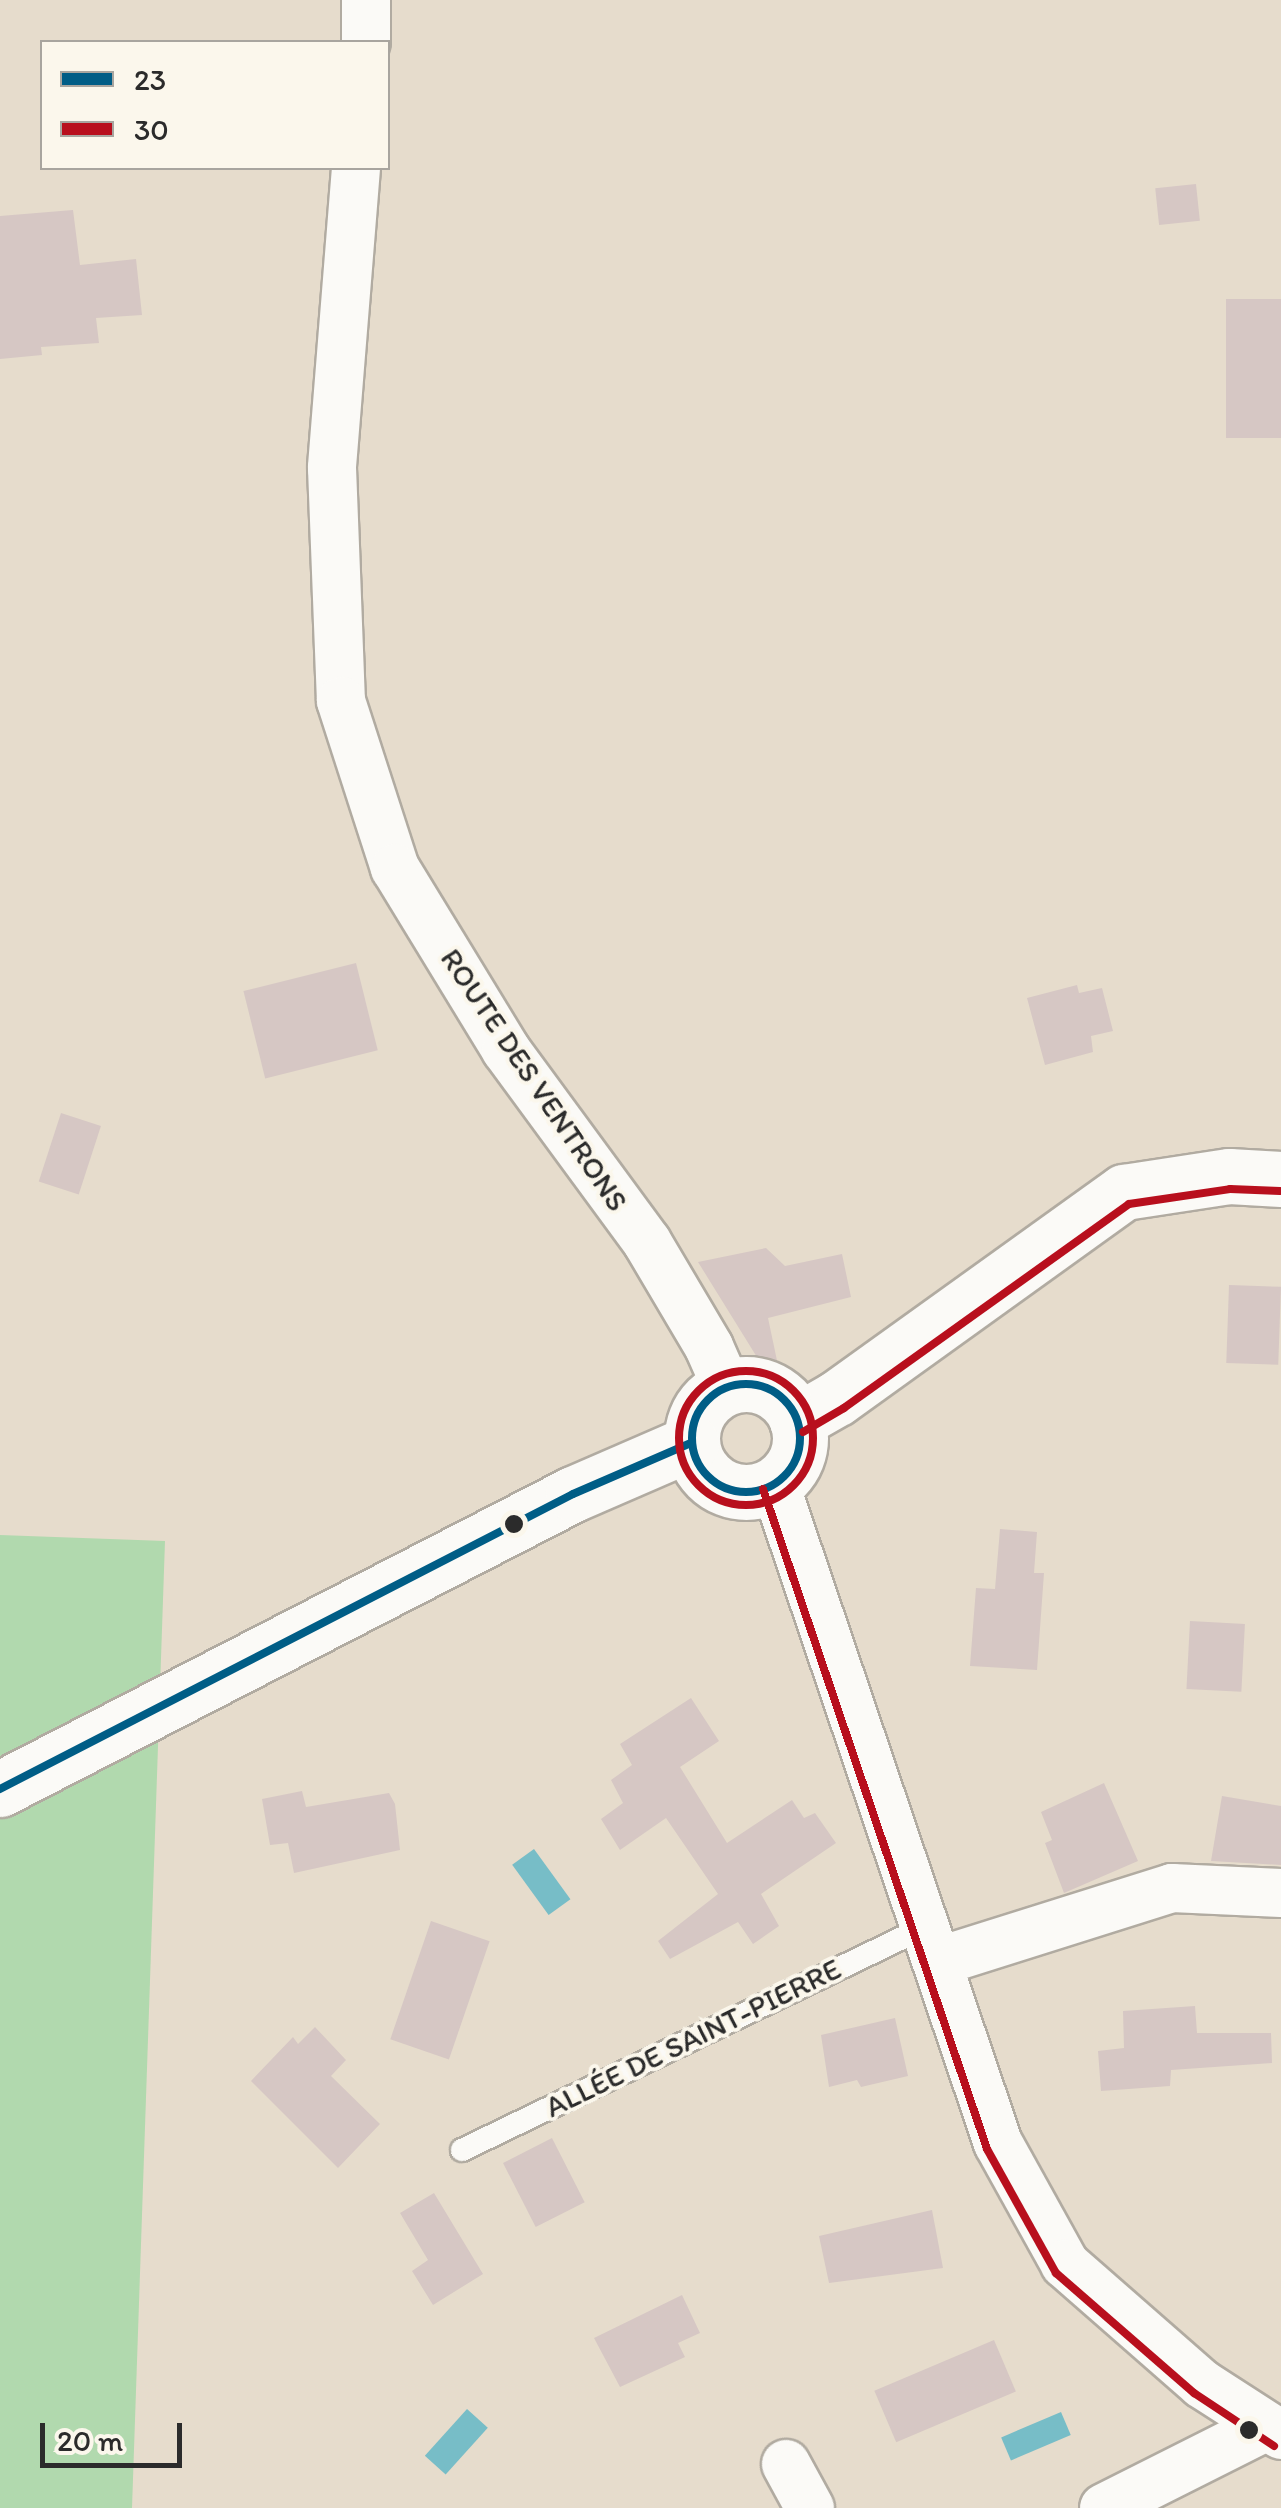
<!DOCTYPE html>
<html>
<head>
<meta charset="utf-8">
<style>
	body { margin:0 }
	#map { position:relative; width:1281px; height:2508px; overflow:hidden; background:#e6dccc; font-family:Itim,sans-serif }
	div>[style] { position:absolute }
	.green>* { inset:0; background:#b1d9ae }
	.water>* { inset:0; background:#77bdc7; transform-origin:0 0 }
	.building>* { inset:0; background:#d6c7c4; transform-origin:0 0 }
	.roads { filter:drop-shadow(2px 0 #b1aba1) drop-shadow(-2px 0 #b1aba1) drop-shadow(0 2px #b1aba1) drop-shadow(0 -2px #b1aba1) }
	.lane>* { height:22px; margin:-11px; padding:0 11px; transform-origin:11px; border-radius:11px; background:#fbfaf7 }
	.street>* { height:48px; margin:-24px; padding:0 24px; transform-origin:24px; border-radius:24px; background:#fbfaf7 }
	.secondary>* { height:55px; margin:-27.5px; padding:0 27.5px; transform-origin:27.5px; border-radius:27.5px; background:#fbfaf7 }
	.secondary>.ring { margin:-27.5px; padding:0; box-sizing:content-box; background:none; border:55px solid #fbfaf7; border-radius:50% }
	.bus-1>* { height:8px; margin:-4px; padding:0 4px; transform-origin:4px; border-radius:4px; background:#005d86 }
	.bus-1>.ring { margin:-4px; padding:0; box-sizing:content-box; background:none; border:8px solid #005d86; border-radius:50% }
	.bus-2>* { height:8px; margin:-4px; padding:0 4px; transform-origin:4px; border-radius:4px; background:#b80f1d }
	.bus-2>.ring { margin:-4px; padding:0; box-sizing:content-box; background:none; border:8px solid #b80f1d; border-radius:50% }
	.dots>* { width:28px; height:28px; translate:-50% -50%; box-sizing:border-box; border:5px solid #fbf7ec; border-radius:50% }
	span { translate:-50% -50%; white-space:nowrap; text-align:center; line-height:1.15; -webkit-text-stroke:8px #fbf7ec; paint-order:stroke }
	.street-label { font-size:30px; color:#2b2b2b }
	.legend { position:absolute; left:40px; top:40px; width:350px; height:130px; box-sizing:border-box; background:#fbf7ec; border:2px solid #a8a59f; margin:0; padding:12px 18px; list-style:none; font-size:30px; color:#2b2b2b }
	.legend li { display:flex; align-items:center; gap:20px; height:50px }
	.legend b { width:50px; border:2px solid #a8a59f }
	.scale { position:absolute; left:40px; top:2423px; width:142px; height:45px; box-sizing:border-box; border:5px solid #2b2b2b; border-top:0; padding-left:12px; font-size:30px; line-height:35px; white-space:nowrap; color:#2b2b2b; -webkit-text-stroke:8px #fbf7ec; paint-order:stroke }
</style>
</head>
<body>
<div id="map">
	<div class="green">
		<div style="clip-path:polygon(0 1535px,165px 1541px,132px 2508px,0 2508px)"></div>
	</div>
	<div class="water">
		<div style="left:534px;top:1849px;width:62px;height:27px;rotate:54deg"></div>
		<div style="left:467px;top:2409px;width:28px;height:63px;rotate:42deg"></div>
		<div style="left:1061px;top:2412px;width:25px;height:65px;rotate:67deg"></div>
	</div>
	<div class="building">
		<div style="left:1196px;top:184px;width:37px;height:41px;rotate:84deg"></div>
		<div style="clip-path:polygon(73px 210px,80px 265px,136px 259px,142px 315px,96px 318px,99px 343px,41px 347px,42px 355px,0 359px,0 216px)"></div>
		<div style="left:1281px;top:299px;width:139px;height:55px;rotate:90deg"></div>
		<div style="left:356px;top:963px;width:90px;height:116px;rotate:76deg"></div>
		<div style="clip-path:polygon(1077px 985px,1079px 993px,1102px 988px,1113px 1031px,1091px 1036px,1093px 1052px,1045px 1065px,1027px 998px)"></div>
		<div style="left:61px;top:1113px;width:42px;height:72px;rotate:18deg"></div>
		<div style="clip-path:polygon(766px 1248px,785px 1266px,842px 1254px,851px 1297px,768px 1318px,783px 1389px,778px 1391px,698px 1262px)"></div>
		<div style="left:1229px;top:1285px;width:52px;height:78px;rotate:2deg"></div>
		<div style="clip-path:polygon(1000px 1529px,1037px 1532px,1034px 1573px,1044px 1573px,1037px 1670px,970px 1666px,976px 1588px,995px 1589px)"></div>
		<div style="left:1190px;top:1621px;width:55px;height:68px;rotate:3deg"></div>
		<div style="clip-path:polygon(691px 1698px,719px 1741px,680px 1767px,727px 1843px,792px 1800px,804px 1818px,815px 1813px,836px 1843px,761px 1894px,779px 1926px,753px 1944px,738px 1922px,670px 1959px,658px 1941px,718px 1894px,666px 1818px,620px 1850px,601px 1819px,623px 1803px,611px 1780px,632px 1765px,620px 1744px)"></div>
		<div style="clip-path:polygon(1104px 1783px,1138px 1861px,1064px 1893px,1045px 1843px,1052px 1840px,1041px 1812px)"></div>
		<div style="clip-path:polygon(302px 1791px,306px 1807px,389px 1793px,395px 1804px,400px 1850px,294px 1873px,288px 1843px,270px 1845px,262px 1799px)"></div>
		<div style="clip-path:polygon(1222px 1796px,1281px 1806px,1281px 1865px,1211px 1861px)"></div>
		<div style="left:431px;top:1921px;width:62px;height:125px;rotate:19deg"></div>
		<div style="clip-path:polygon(1195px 2006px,1197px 2033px,1271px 2033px,1272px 2063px,1171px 2070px,1170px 2086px,1101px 2091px,1098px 2051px,1124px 2048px,1123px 2011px)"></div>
		<div style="clip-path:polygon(895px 2018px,908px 2076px,861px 2087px,857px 2080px,829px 2087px,821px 2035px)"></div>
		<div style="clip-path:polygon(315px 2027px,346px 2060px,331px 2076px,380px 2124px,338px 2168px,251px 2081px,293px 2037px,298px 2044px)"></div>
		<div style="left:552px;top:2138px;width:72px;height:55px;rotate:63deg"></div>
		<div style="clip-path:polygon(434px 2193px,483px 2274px,433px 2305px,412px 2271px,428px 2260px,400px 2213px)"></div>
		<div style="clip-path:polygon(932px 2210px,943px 2268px,829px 2283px,819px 2236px)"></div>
		<div style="clip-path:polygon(682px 2295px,700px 2333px,678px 2343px,685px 2357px,620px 2387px,594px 2338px)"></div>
		<div style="left:994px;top:2340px;width:56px;height:130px;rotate:67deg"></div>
	</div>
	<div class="roads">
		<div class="lane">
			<div style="left:462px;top:2150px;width:514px;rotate:-25.72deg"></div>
		</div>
		<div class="street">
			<div style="left:366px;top:0;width:42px;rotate:90deg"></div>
			<div style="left:356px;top:168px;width:301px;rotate:94.6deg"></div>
			<div style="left:332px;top:468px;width:233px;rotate:87.8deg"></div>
			<div style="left:341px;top:701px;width:176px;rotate:72.1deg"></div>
			<div style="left:395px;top:868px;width:213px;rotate:58.6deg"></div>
			<div style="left:506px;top:1050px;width:238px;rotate:53.7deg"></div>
			<div style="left:647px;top:1242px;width:122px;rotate:59.4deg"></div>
			<div style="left:709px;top:1347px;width:45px;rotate:66.3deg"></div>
			<div style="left:775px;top:1485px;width:695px;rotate:71.28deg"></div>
			<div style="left:998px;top:2143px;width:138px;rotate:61deg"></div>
			<div style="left:1065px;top:2264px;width:182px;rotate:41.2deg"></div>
			<div style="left:1202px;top:2384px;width:94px;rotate:32.8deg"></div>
			<div style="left:937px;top:1962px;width:246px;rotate:-17.5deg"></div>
			<div style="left:1172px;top:1888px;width:109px;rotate:2.6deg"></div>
			<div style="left:786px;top:2464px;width:50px;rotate:61.4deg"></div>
			<div style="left:1104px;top:2508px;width:182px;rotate:-26.7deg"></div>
		</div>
		<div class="secondary">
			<div class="ring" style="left:692px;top:1384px;width:53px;height:53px"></div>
			<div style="left:797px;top:1421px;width:46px;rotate:-29.9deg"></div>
			<div style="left:837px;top:1398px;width:353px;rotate:-35.7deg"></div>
			<div style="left:1124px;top:1192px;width:106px;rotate:-8.7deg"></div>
			<div style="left:1229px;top:1176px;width:52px;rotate:3.3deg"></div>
			<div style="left:0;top:1789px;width:644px;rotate:-27.24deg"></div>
			<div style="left:573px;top:1494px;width:129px;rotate:-23.4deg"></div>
		</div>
	</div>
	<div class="bus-1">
		<div class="ring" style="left:692px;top:1384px;width:100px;height:100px"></div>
		<div style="left:0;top:1789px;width:644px;rotate:-27.24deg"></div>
		<div style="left:573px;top:1494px;width:129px;rotate:-23.4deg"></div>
	</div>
	<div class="bus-2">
		<div class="ring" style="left:679px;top:1371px;width:126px;height:126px"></div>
		<div style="left:803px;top:1432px;width:48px;rotate:-30.3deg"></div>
		<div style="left:844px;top:1408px;width:350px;rotate:-35.6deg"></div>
		<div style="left:1129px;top:1204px;width:102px;rotate:-8.4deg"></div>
		<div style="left:1230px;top:1189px;width:50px;rotate:2.3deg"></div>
		<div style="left:763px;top:1489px;width:697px;rotate:71.25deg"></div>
		<div style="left:987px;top:2149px;width:142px;rotate:60.9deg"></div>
		<div style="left:1056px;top:2273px;width:183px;rotate:41deg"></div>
		<div style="left:1194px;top:2393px;width:96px;rotate:33.5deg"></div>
	</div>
	<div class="dots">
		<div style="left:514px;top:1524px;background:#2b2b2b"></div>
		<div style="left:1249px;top:2430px;background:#2b2b2b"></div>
	</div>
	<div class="street-label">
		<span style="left:534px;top:1080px;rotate:56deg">ROUTE DES VENTRONS</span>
		<span style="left:693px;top:2038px;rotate:-26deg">ALLÉE DE SAINT-PIERRE</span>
	</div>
	<ul class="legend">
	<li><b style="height:12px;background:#005d86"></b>23</li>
	<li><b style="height:12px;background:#b80f1d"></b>30</li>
	</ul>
	<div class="scale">20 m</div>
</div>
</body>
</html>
